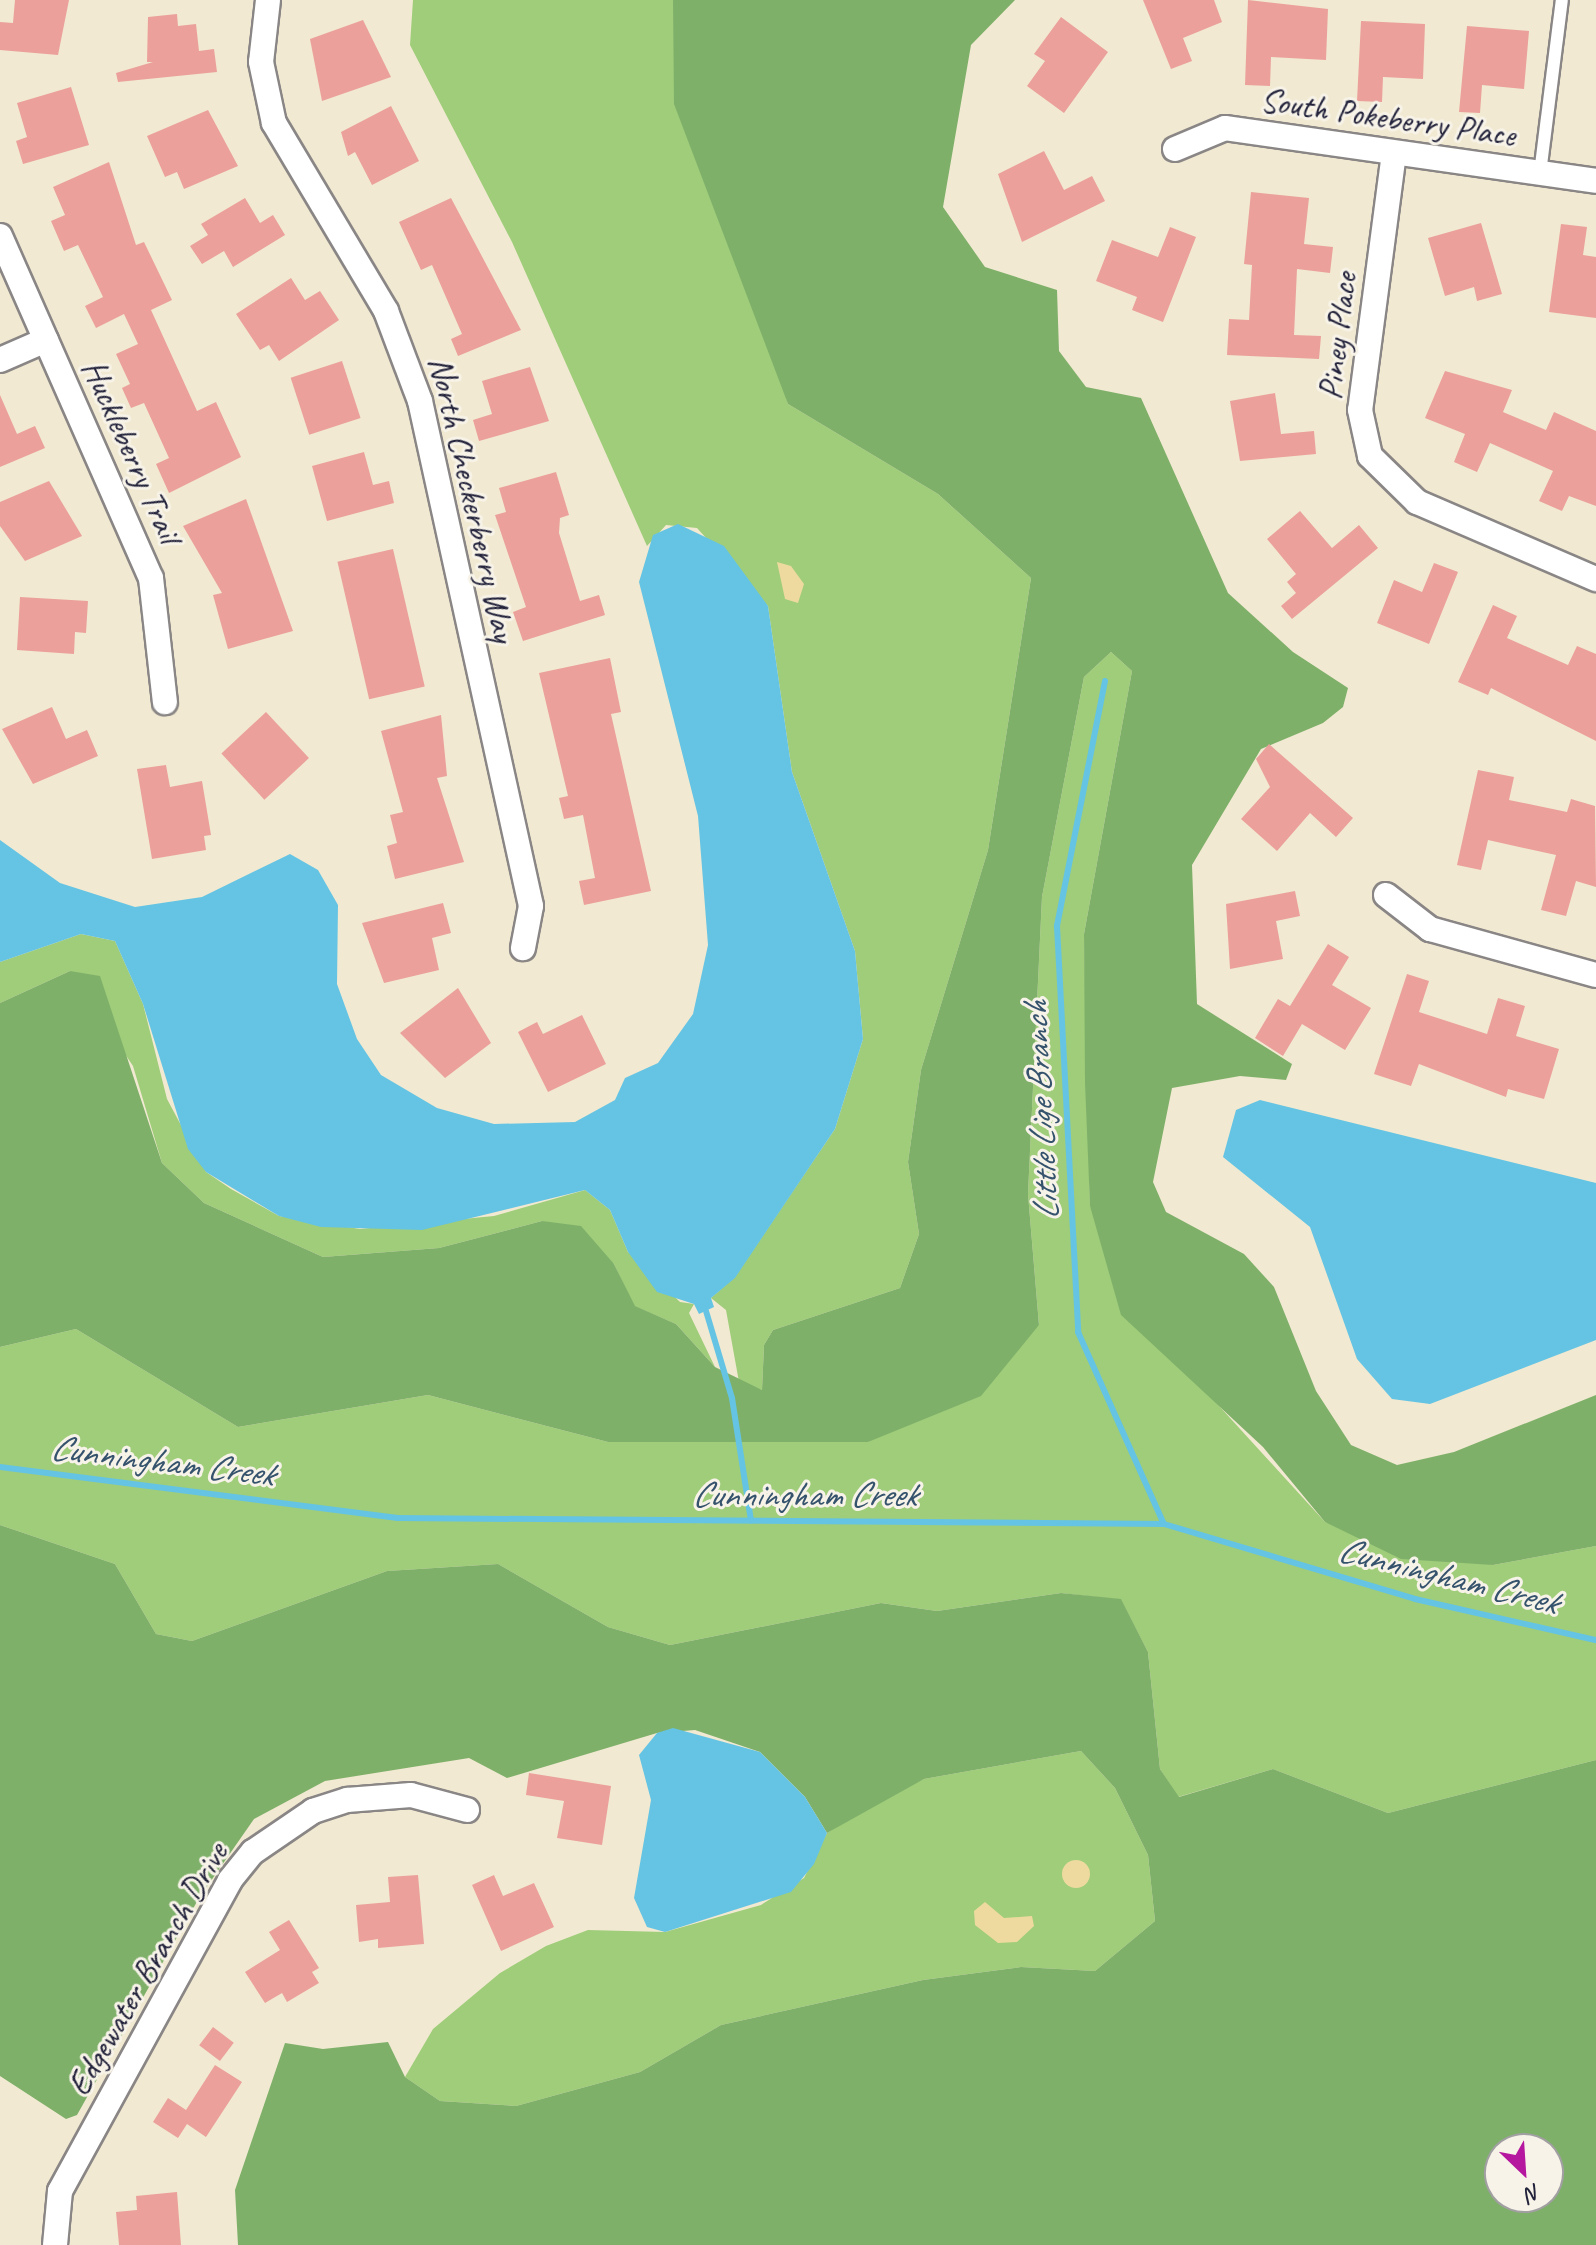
<!DOCTYPE html>
<html>
<head>
<meta charset="utf-8">
<style>
	body { margin:0 }
	#map { position:relative; width:1596px; height:2245px; overflow:hidden; background:#f1e9d1; font-family:Caveat,sans-serif }
	div>[style] { position:absolute }
	.green>* { inset:0; background:#9fcd7a }
	.forest>* { inset:0; background:#7fb06a }
	.sand>* { inset:0; background:#eeda9e }
	.round { border-radius:50% }
	.water>* { inset:0; background:#65c4e3 }
	.stream>* { height:6px; margin:-3px; padding:0 3px; transform-origin:3px; border-radius:3px; background:#65c4e3 }
	.building>* { inset:0; background:#eba09b; transform-origin:0 0 }
	.roads { filter:drop-shadow(2px 0 #8a8686) drop-shadow(-2px 0 #8a8686) drop-shadow(0 2px #8a8686) drop-shadow(0 -2px #8a8686) }
	.service>* { height:12px; margin:-6px; padding:0 6px; transform-origin:6px; border-radius:6px; background:#fff }
	.minor>* { height:24px; margin:-12px; padding:0 12px; transform-origin:12px; border-radius:12px; background:#fff }
	span { translate:-50% -50%; white-space:nowrap; text-align:center; line-height:1.15; -webkit-text-stroke:6px #f7f3e8; paint-order:stroke }
	.street-label { font-size:34px; color:#22223b }
	.water-label { font-size:36px; color:#36536d; font-style:italic }
	.north { position:absolute; left:1484px; top:2133px; width:80px; height:80px; box-sizing:border-box; background:#f7f3e8; border:2px solid #a29fa3; border-radius:50%; rotate:155deg; font-size:22px; font-weight:700; line-height:32px; text-align:center; color:#22223b }
	.north::after { content:''; display:block; margin:auto; width:28px; height:36px; background:#b5179e; clip-path:polygon(50% 0,100% 100%,50% 72%,0 100%) }
</style>
</head>
<body>
<div id="map">
	<div class="green">
		<div style="clip-path:polygon(413px 0,673px 0,788px 404px,938px 494px,1031px 578px,988px 850px,921px 1070px,908px 1162px,919px 1234px,900px 1288px,773px 1330px,764px 1345px,762px 1390px,739px 1382px,726px 1310px,711px 1298px,735px 1277px,835px 1129px,863px 1039px,855px 951px,792px 772px,768px 606px,697px 528px,666px 525px,647px 546px,512px 242px,410px 45px)"></div>
		<div style="clip-path:polygon(1111px 652px,1132px 671px,1084px 934px,1090px 1206px,1210px 1396px,1325px 1522px,1493px 1565px,1596px 1546px,1596px 1760px,1388px 1813px,1273px 1769px,1178px 1797px,1160px 1769px,1148px 1652px,1121px 1600px,1061px 1593px,937px 1611px,881px 1603px,670px 1645px,608px 1627px,498px 1564px,387px 1571px,192px 1641px,156px 1634px,115px 1564px,0 1525px,0 1347px,76px 1329px,238px 1427px,428px 1395px,608px 1442px,868px 1442px,1039px 1325px,1028px 1194px,1042px 897px,1084px 677px)"></div>
		<div style="clip-path:polygon(81px 934px,115px 941px,143px 1004px,167px 1099px,206px 1172px,231px 1189px,279px 1216px,360px 1229px,494px 1216px,585px 1190px,610px 1210px,628px 1252px,680px 1302px,694px 1304px,689px 1313px,715px 1367px,676px 1324px,634px 1306px,614px 1264px,542px 1221px,439px 1248px,323px 1257px,204px 1203px,162px 1163px,133px 1066px,70px 971px,0 1003px,0 962px)"></div>
		<div style="clip-path:polygon(1081px 1751px,1115px 1788px,1148px 1855px,1155px 1921px,1095px 1971px,1021px 1967px,923px 1980px,721px 2025px,640px 2072px,516px 2106px,440px 2101px,405px 2077px,433px 2029px,500px 1973px,546px 1946px,588px 1930px,665px 1932px,761px 1905px,804px 1878px,827px 1833px,882px 1798px,924px 1779px)"></div>
	</div>
	<div class="forest">
		<div style="clip-path:polygon(673px 0,1015px 0,971px 45px,943px 207px,985px 267px,1057px 290px,1059px 351px,1086px 387px,1141px 398px,1228px 593px,1293px 652px,1348px 688px,1343px 707px,1323px 723px,1261px 749px,1192px 865px,1197px 1004px,1292px 1064px,1286px 1080px,1240px 1076px,1172px 1088px,1153px 1182px,1166px 1212px,1244px 1254px,1274px 1287px,1316px 1391px,1351px 1445px,1397px 1465px,1454px 1452px,1596px 1395px,1596px 1546px,1493px 1565px,1401px 1559px,1325px 1522px,1263px 1447px,1121px 1315px,1090px 1206px,1085px 1083px,1084px 934px,1132px 671px,1111px 652px,1084px 677px,1042px 897px,1028px 1194px,1039px 1325px,981px 1396px,868px 1442px,608px 1442px,428px 1395px,238px 1427px,76px 1329px,0 1347px,0 1003px,70px 971px,100px 976px,162px 1163px,204px 1203px,323px 1257px,439px 1248px,542px 1221px,581px 1226px,614px 1264px,635px 1306px,676px 1324px,715px 1367px,762px 1390px,764px 1345px,773px 1330px,900px 1288px,919px 1234px,908px 1162px,921px 1070px,988px 850px,1031px 578px,938px 494px,788px 404px,674px 104px)"></div>
		<div style="clip-path:polygon(evenodd,0 1525px,115px 1564px,156px 1634px,192px 1641px,387px 1571px,498px 1564px,608px 1627px,670px 1645px,881px 1603px,937px 1611px,1061px 1593px,1121px 1599px,1148px 1652px,1160px 1769px,1179px 1797px,1273px 1769px,1388px 1813px,1596px 1760px,1596px 2245px,238px 2245px,235px 2190px,285px 2043px,323px 2049px,388px 2042px,405px 2077px,440px 2101px,516px 2106px,640px 2072px,721px 2025px,923px 1980px,1021px 1967px,1095px 1971px,1155px 1921px,1148px 1855px,1115px 1788px,1081px 1751px,924px 1779px,827px 1833px,805px 1797px,760px 1752px,695px 1730px,657px 1733px,507px 1778px,469px 1758px,325px 1781px,254px 1819px,199px 1898px,77px 2115px,66px 2119px,0 2076px,0 1525px,1500px 2149px,1548px 2149px,1548px 2197px,1500px 2197px,1500px 2149px)"></div>
	</div>
	<div class="sand">
		<div style="clip-path:polygon(777px 562px,791px 566px,804px 584px,798px 603px,785px 599px)"></div>
		<div class="round" style="left:1062px;top:1860px;width:28px;height:28px"></div>
		<div style="clip-path:polygon(985px 1902px,1004px 1918px,1032px 1916px,1034px 1926px,1017px 1942px,998px 1943px,975px 1925px,974px 1911px)"></div>
	</div>
	<div class="water">
		<div style="clip-path:polygon(678px 524px,724px 546px,768px 606px,792px 772px,855px 951px,863px 1039px,835px 1129px,735px 1278px,711px 1298px,714px 1307px,699px 1314px,694px 1304px,657px 1292px,628px 1252px,610px 1210px,585px 1190px,422px 1230px,321px 1227px,279px 1216px,206px 1172px,188px 1149px,143px 1004px,115px 941px,81px 934px,0 962px,0 840px,60px 883px,135px 907px,202px 897px,290px 854px,318px 870px,338px 905px,337px 984px,357px 1039px,381px 1075px,437px 1108px,494px 1124px,575px 1122px,615px 1100px,625px 1078px,658px 1063px,693px 1014px,708px 945px,698px 816px,639px 582px,653px 535px)"></div>
		<div style="clip-path:polygon(1260px 1100px,1596px 1183px,1596px 1340px,1430px 1404px,1392px 1399px,1357px 1359px,1310px 1227px,1223px 1157px,1236px 1110px)"></div>
		<div style="clip-path:polygon(673px 1728px,760px 1752px,805px 1797px,827px 1833px,814px 1864px,791px 1892px,665px 1932px,647px 1927px,634px 1898px,651px 1800px,639px 1755px,657px 1733px)"></div>
	</div>
	<div class="stream">
		<div style="left:1105px;top:681px;width:250px;rotate:101.1deg"></div>
		<div style="left:1057px;top:926px;width:407px;rotate:87deg"></div>
		<div style="left:1078px;top:1332px;width:210px;rotate:65.9deg"></div>
		<div style="left:706px;top:1311px;width:91px;rotate:73.4deg"></div>
		<div style="left:732px;top:1398px;width:124px;rotate:81.2deg"></div>
		<div style="left:0;top:1467px;width:401px;rotate:7.3deg"></div>
		<div style="left:398px;top:1518px;width:766px;rotate:0.45deg"></div>
		<div style="left:1164px;top:1524px;width:262px;rotate:16.6deg"></div>
		<div style="left:1415px;top:1599px;width:186px;rotate:12.8deg"></div>
	</div>
	<div class="building">
		<div style="clip-path:polygon(15px 0,69px 0,58px 55px,0 50px,0 22px,13px 23px)"></div>
		<div style="clip-path:polygon(1143px 0,1214px 0,1222px 22px,1183px 38px,1192px 61px,1171px 69px)"></div>
		<div style="clip-path:polygon(1248px 0,1328px 9px,1326px 60px,1271px 57px,1270px 86px,1245px 85px)"></div>
		<div style="clip-path:polygon(177px 14px,178px 26px,196px 24px,199px 51px,214px 49px,217px 72px,118px 82px,116px 73px,153px 62px,147px 62px,148px 17px)"></div>
		<div style="clip-path:polygon(1061px 17px,1108px 52px,1064px 113px,1027px 86px,1045px 61px,1034px 54px)"></div>
		<div style="clip-path:polygon(363px 20px,391px 77px,322px 101px,310px 39px)"></div>
		<div style="clip-path:polygon(1361px 21px,1425px 24px,1423px 79px,1383px 77px,1382px 102px,1357px 101px)"></div>
		<div style="clip-path:polygon(1467px 26px,1529px 31px,1524px 89px,1482px 85px,1480px 113px,1459px 112px)"></div>
		<div style="clip-path:polygon(71px 87px,89px 145px,23px 164px,16px 141px,27px 137px,17px 103px)"></div>
		<div style="clip-path:polygon(391px 106px,419px 161px,372px 185px,355px 152px,348px 156px,341px 132px)"></div>
		<div style="clip-path:polygon(208px 110px,238px 166px,184px 189px,177px 172px,165px 177px,147px 136px)"></div>
		<div style="clip-path:polygon(1044px 151px,1064px 190px,1092px 176px,1105px 201px,1022px 242px,998px 174px)"></div>
		<div style="clip-path:polygon(109px 162px,136px 245px,144px 242px,172px 300px,151px 310px,197px 411px,216px 402px,241px 457px,169px 493px,156px 464px,169px 458px,144px 403px,131px 408px,122px 388px,130px 384px,116px 354px,138px 344px,124px 314px,96px 328px,85px 306px,103px 297px,78px 245px,64px 251px,51px 221px,65px 215px,53px 187px)"></div>
		<div style="clip-path:polygon(1251px 192px,1309px 198px,1304px 244px,1333px 247px,1330px 273px,1297px 269px,1294px 335px,1321px 336px,1319px 359px,1227px 355px,1229px 319px,1249px 320px,1252px 265px,1244px 264px)"></div>
		<div style="clip-path:polygon(245px 198px,260px 223px,273px 215px,285px 235px,233px 267px,224px 251px,202px 264px,190px 246px,208px 235px,201px 224px)"></div>
		<div style="clip-path:polygon(451px 198px,521px 330px,458px 356px,451px 339px,462px 334px,432px 265px,421px 270px,399px 222px)"></div>
		<div style="clip-path:polygon(1481px 223px,1502px 294px,1477px 301px,1474px 287px,1445px 296px,1428px 238px)"></div>
		<div style="clip-path:polygon(1561px 224px,1587px 227px,1583px 255px,1596px 257px,1596px 318px,1549px 312px)"></div>
		<div style="clip-path:polygon(1170px 227px,1196px 237px,1163px 322px,1132px 310px,1137px 297px,1096px 281px,1112px 240px,1158px 257px)"></div>
		<div style="clip-path:polygon(291px 278px,305px 300px,320px 291px,339px 320px,279px 361px,269px 345px,260px 350px,236px 314px)"></div>
		<div style="left:342px;top:361px;width:60px;height:54px;rotate:72deg"></div>
		<div style="clip-path:polygon(530px 367px,549px 421px,479px 441px,473px 420px,492px 414px,482px 381px)"></div>
		<div style="clip-path:polygon(1445px 371px,1512px 390px,1503px 412px,1546px 430px,1554px 412px,1596px 431px,1596px 506px,1569px 496px,1562px 511px,1539px 501px,1553px 471px,1490px 443px,1477px 472px,1454px 462px,1465px 434px,1425px 418px)"></div>
		<div style="clip-path:polygon(1275px 393px,1281px 434px,1314px 431px,1316px 454px,1240px 461px,1230px 401px)"></div>
		<div style="clip-path:polygon(0 395px,17px 434px,35px 426px,45px 448px,0 467px)"></div>
		<div style="clip-path:polygon(364px 452px,373px 485px,389px 481px,394px 503px,327px 521px,312px 466px)"></div>
		<div style="clip-path:polygon(556px 472px,569px 515px,560px 518px,559px 533px,580px 601px,599px 595px,605px 615px,523px 641px,513px 612px,526px 607px,495px 515px,506px 512px,499px 488px)"></div>
		<div style="clip-path:polygon(49px 481px,82px 536px,25px 561px,0 526px,0 502px)"></div>
		<div style="clip-path:polygon(246px 499px,293px 631px,228px 649px,213px 595px,222px 593px,183px 526px)"></div>
		<div style="clip-path:polygon(1300px 511px,1332px 548px,1359px 525px,1378px 548px,1292px 619px,1281px 606px,1296px 593px,1287px 582px,1296px 574px,1267px 539px)"></div>
		<div style="left:393px;top:549px;width:141px;height:57px;rotate:77deg"></div>
		<div style="clip-path:polygon(1434px 563px,1458px 572px,1429px 644px,1377px 623px,1394px 580px,1422px 592px)"></div>
		<div style="clip-path:polygon(20px 597px,88px 601px,86px 633px,75px 632px,74px 654px,17px 650px)"></div>
		<div style="clip-path:polygon(1493px 605px,1517px 616px,1507px 638px,1568px 665px,1577px 646px,1596px 654px,1596px 741px,1491px 688px,1488px 695px,1458px 682px)"></div>
		<div style="clip-path:polygon(610px 658px,621px 712px,611px 714px,651px 891px,584px 905px,579px 881px,595px 878px,583px 815px,564px 819px,559px 798px,568px 796px,539px 673px)"></div>
		<div style="clip-path:polygon(52px 707px,66px 739px,87px 730px,98px 756px,33px 784px,2px 729px)"></div>
		<div style="left:266px;top:712px;width:63px;height:61px;rotate:47deg"></div>
		<div style="clip-path:polygon(441px 715px,447px 776px,437px 778px,464px 862px,395px 879px,387px 846px,397px 843px,390px 815px,403px 812px,381px 731px)"></div>
		<div style="clip-path:polygon(1269px 744px,1353px 818px,1336px 837px,1310px 813px,1277px 851px,1241px 819px,1270px 787px,1256px 759px)"></div>
		<div style="clip-path:polygon(166px 765px,170px 787px,202px 781px,211px 835px,204px 836px,206px 850px,152px 859px,137px 769px)"></div>
		<div style="clip-path:polygon(1478px 770px,1514px 777px,1509px 800px,1567px 812px,1571px 799px,1595px 806px,1596px 887px,1576px 881px,1566px 916px,1541px 910px,1556px 855px,1488px 840px,1481px 870px,1457px 865px)"></div>
		<div style="clip-path:polygon(1295px 891px,1300px 916px,1276px 921px,1283px 959px,1230px 969px,1226px 904px)"></div>
		<div style="clip-path:polygon(443px 903px,451px 933px,432px 938px,439px 970px,384px 983px,362px 923px)"></div>
		<div style="clip-path:polygon(1328px 944px,1349px 957px,1332px 985px,1371px 1008px,1345px 1050px,1302px 1024px,1283px 1056px,1255px 1038px,1278px 999px,1290px 1006px)"></div>
		<div style="clip-path:polygon(1407px 974px,1429px 981px,1419px 1012px,1487px 1034px,1498px 998px,1525px 1006px,1516px 1036px,1559px 1049px,1544px 1099px,1508px 1089px,1506px 1097px,1419px 1064px,1411px 1086px,1374px 1074px)"></div>
		<div style="clip-path:polygon(458px 988px,491px 1043px,445px 1078px,400px 1033px)"></div>
		<div style="clip-path:polygon(582px 1015px,606px 1064px,548px 1092px,518px 1032px,537px 1022px,543px 1034px)"></div>
		<div style="clip-path:polygon(529px 1773px,611px 1786px,602px 1845px,557px 1838px,564px 1801px,526px 1795px)"></div>
		<div style="clip-path:polygon(418px 1875px,424px 1944px,378px 1948px,378px 1939px,359px 1942px,356px 1905px,390px 1902px,388px 1877px)"></div>
		<div style="clip-path:polygon(494px 1875px,503px 1896px,534px 1883px,554px 1927px,501px 1951px,472px 1885px)"></div>
		<div style="clip-path:polygon(289px 1920px,319px 1968px,312px 1972px,319px 1983px,287px 2002px,282px 1993px,265px 2003px,245px 1972px,280px 1950px,269px 1932px)"></div>
		<div style="left:213px;top:2027px;width:26px;height:23px;rotate:37deg"></div>
		<div style="clip-path:polygon(215px 2065px,242px 2082px,206px 2137px,187px 2124px,178px 2138px,153px 2122px,168px 2098px,186px 2110px)"></div>
		<div style="clip-path:polygon(177px 2192px,181px 2245px,119px 2245px,116px 2212px,137px 2210px,136px 2196px)"></div>
	</div>
	<div class="roads">
		<div class="service">
			<div style="left:1540px;top:173px;width:174px;rotate:-82.8deg"></div>
		</div>
		<div class="minor">
			<div style="left:268px;top:0;width:62px;rotate:96.4deg"></div>
			<div style="left:261px;top:62px;width:62px;rotate:78deg"></div>
			<div style="left:274px;top:123px;width:219px;rotate:59.2deg"></div>
			<div style="left:386px;top:311px;width:96px;rotate:69.3deg"></div>
			<div style="left:420px;top:401px;width:517px;rotate:77.6deg"></div>
			<div style="left:531px;top:906px;width:43px;rotate:100.8deg"></div>
			<div style="left:1175px;top:149px;width:54px;rotate:-22.8deg"></div>
			<div style="left:1225px;top:128px;width:375px;rotate:8.1deg"></div>
			<div style="left:1394px;top:153px;width:259px;rotate:97.5deg"></div>
			<div style="left:1360px;top:410px;width:47px;rotate:77.7deg"></div>
			<div style="left:1370px;top:456px;width:66px;rotate:44.4deg"></div>
			<div style="left:1417px;top:502px;width:195px;rotate:23.3deg"></div>
			<div style="left:0;top:236px;width:374px;rotate:66.2deg"></div>
			<div style="left:151px;top:578px;width:125px;rotate:83.6deg"></div>
			<div style="left:0;top:360px;width:50px;rotate:-23.5deg"></div>
			<div style="left:1386px;top:895px;width:56px;rotate:37.7deg"></div>
			<div style="left:1430px;top:929px;width:172px;rotate:15.5deg"></div>
			<div style="left:55px;top:2245px;width:54px;rotate:-84.7deg"></div>
			<div style="left:60px;top:2191px;width:354px;rotate:-61.3deg"></div>
			<div style="left:230px;top:1880px;width:36px;rotate:-51deg"></div>
			<div style="left:253px;top:1852px;width:73px;rotate:-34.3deg"></div>
			<div style="left:313px;top:1811px;width:36px;rotate:-18deg"></div>
			<div style="left:347px;top:1800px;width:64px;rotate:-4.5deg"></div>
			<div style="left:411px;top:1795px;width:58px;rotate:15deg"></div>
		</div>
	</div>
	<div class="street-label">
		<span style="left:1388px;top:117px;rotate:8deg">South Pokeberry Place</span>
		<span style="left:1337px;top:336px;rotate:-83deg">Piney Place</span>
		<span style="left:132px;top:451px;rotate:66deg">Huckleberry Trail</span>
		<span style="left:473px;top:499px;rotate:77deg">North Checkerberry Way</span>
		<span style="left:147px;top:1969px;rotate:-60deg">Edgewater Branch Drive</span>
	</div>
	<div class="water-label">
		<span style="left:1041px;top:1111px;rotate:-93deg">Little Lige Branch</span>
		<span style="left:162px;top:1461px;rotate:7deg">Cunningham Creek</span>
		<span style="left:804px;top:1495px">Cunningham Creek</span>
		<span style="left:1448px;top:1576px;rotate:14deg">Cunningham Creek</span>
	</div>
	<div class="north">N</div>
</div>
</body>
</html>
